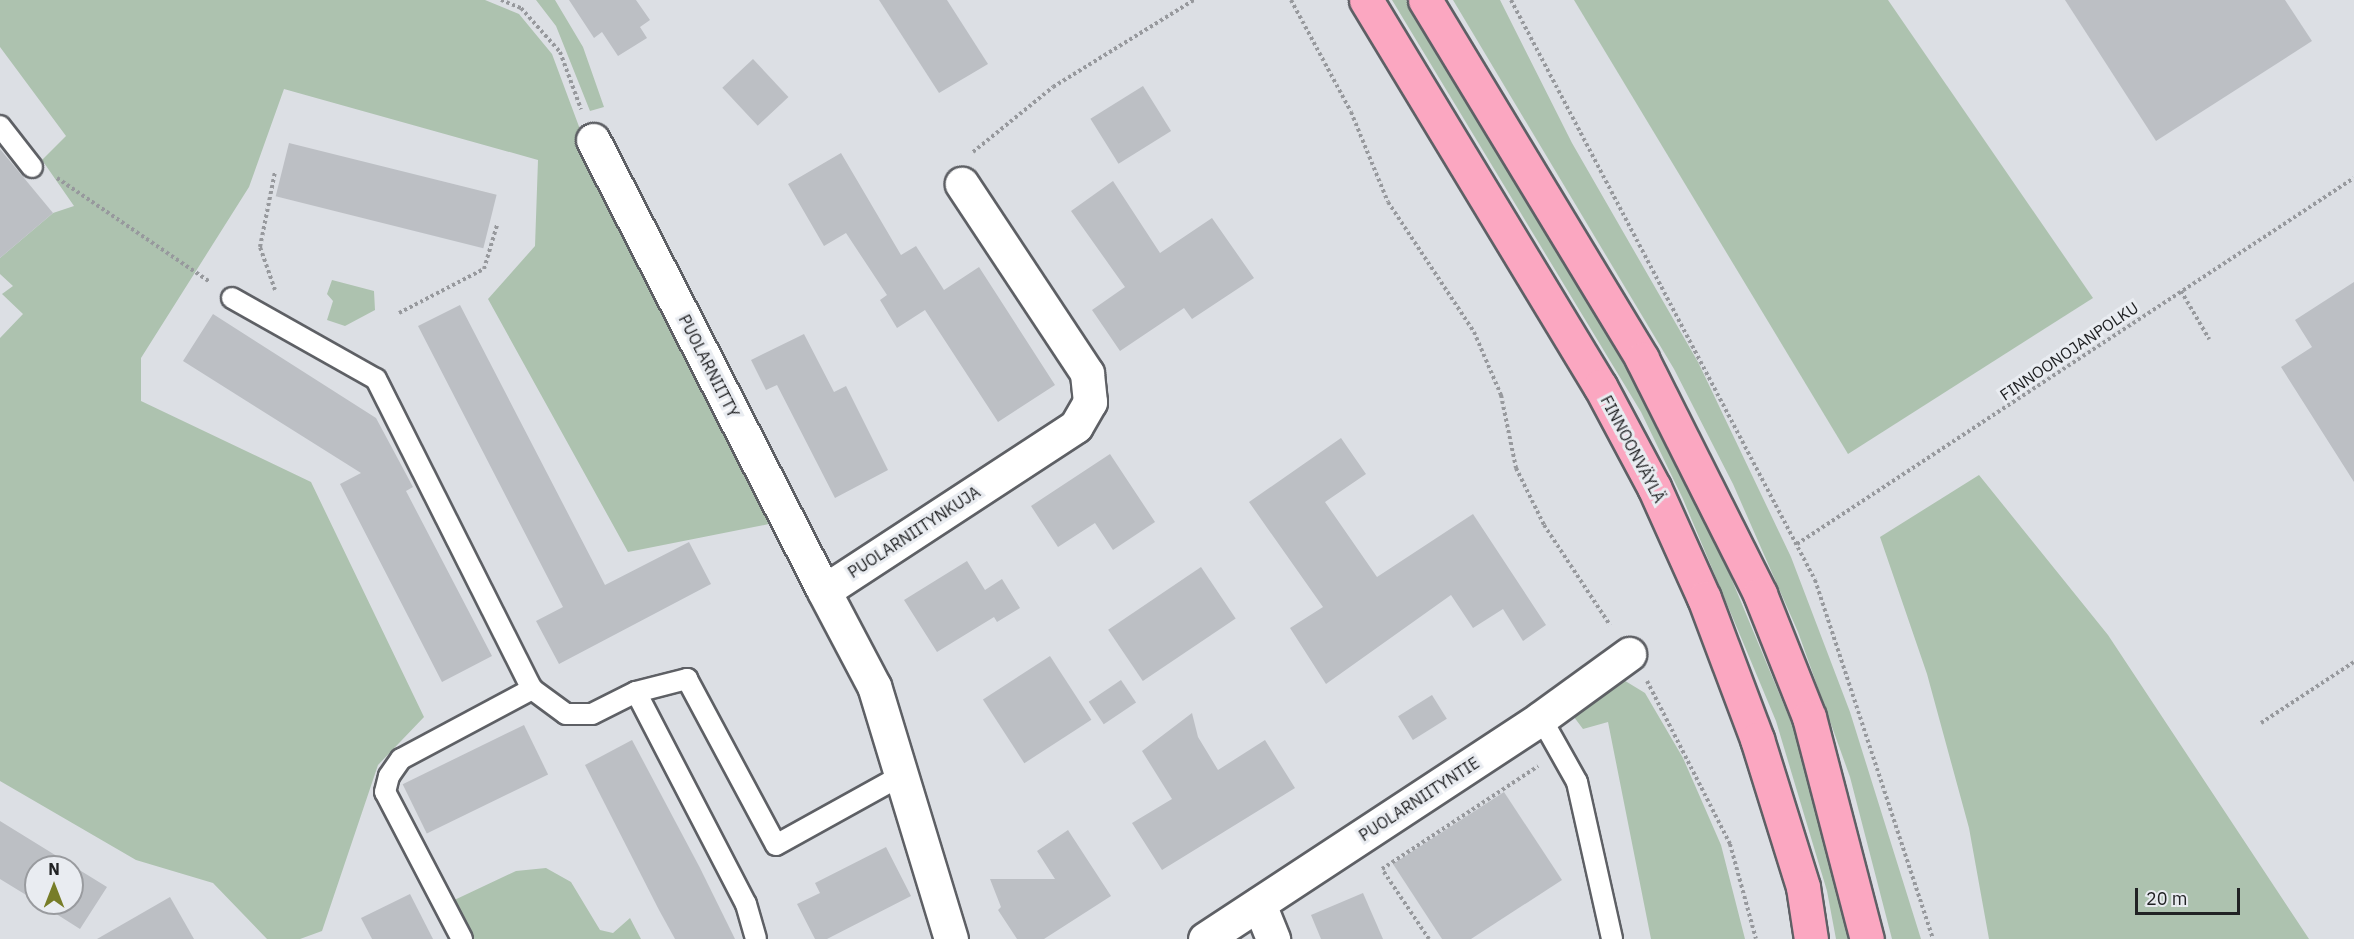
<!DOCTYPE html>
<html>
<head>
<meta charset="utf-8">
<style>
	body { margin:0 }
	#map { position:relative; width:2354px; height:939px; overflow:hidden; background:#dcdfe4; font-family:"IBM Plex Sans",sans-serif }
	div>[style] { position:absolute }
	.green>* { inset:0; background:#adc2af }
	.building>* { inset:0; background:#bcbfc4; transform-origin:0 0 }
	.path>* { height:4px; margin-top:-2px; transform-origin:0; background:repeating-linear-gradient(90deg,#97999d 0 3px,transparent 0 6px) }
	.roads { filter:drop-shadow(2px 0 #5e6065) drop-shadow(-2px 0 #5e6065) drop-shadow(0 2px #5e6065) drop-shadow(0 -2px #5e6065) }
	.lane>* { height:20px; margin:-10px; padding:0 10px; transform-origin:10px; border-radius:10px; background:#fff }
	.street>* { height:33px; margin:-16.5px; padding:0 16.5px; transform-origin:16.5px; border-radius:16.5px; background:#fff }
	.primary>* { height:33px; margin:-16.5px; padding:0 16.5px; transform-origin:16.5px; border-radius:16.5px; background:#fba7c1 }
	span { translate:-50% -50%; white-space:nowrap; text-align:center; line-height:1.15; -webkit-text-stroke:6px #e9ecf1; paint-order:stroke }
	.street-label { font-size:16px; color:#212224 }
	.north { position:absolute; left:24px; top:855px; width:60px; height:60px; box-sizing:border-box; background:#e9ecf1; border:2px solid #999b9f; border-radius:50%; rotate:0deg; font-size:16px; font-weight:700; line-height:24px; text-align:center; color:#212224 }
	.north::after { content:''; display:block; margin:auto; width:21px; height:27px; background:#777d28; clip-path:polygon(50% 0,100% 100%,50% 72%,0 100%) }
	.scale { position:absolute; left:2135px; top:888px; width:105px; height:27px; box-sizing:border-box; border:3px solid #212224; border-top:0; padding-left:8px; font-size:18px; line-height:21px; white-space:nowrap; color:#212224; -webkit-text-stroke:4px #e9ecf1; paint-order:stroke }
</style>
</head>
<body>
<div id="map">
	<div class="green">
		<div style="clip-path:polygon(0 0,485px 0,519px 14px,552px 54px,584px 140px,769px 524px,628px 552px,488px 299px,535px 246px,538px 160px,284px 89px,249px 187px,141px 358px,141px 401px,311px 482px,424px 717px,378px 765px,322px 931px,300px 939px,267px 939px,213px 883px,136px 860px,0 781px,0 338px,23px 314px,2px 294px,13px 286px,0 274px,0 258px,53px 213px,74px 206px,42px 160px,66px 136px,0 47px)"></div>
		<div style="clip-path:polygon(536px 0,555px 0,583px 47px,604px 107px,590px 111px,556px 26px)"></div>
		<div style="clip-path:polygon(1392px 0,1406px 0,1596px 315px,1697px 496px,1796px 734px,1852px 939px,1836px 939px,1827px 891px,1776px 721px,1683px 499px,1641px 412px)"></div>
		<div style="clip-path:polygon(1453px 0,1500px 0,1572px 143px,1698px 362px,1791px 557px,1850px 712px,1921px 939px,1892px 939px,1850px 777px,1798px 632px,1733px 484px,1674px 369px)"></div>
		<div style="clip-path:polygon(1574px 0,1888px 0,2093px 298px,1848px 454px)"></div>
		<div style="clip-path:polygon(332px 280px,374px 291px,375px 310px,345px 326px,327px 320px,333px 301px,327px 294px)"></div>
		<div style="clip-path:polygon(1979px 475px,2108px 635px,2309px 939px,1989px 939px,1969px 828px,1927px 674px,1880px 537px)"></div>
		<div style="clip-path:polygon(1622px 679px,1645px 693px,1683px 758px,1721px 845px,1745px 939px,1651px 939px,1608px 722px,1583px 729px,1574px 717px)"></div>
		<div style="clip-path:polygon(546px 868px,571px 882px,600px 930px,613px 933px,630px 918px,641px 939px,473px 939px,448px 903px,516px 871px)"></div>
	</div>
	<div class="building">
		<div style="clip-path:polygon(569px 0,636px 0,650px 20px,640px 27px,647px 38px,618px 56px,602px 32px,594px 38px)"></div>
		<div style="clip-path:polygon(879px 0,947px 0,988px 64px,939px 93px)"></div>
		<div style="clip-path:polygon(2065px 0,2285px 0,2312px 41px,2156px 141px)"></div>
		<div style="left:753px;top:59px;width:52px;height:42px;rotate:47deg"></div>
		<div style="left:1143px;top:86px;width:53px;height:62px;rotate:58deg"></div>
		<div style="left:289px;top:143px;width:214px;height:55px;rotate:14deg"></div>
		<div style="clip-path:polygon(0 149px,53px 213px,0 258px)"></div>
		<div style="clip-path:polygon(841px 153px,901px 255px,916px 246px,944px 290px,979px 267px,1055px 385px,998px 422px,925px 310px,897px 328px,880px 300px,887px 295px,846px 233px,824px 246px,788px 184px)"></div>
		<div style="clip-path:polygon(1113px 181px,1160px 253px,1212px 218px,1254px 278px,1192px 319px,1184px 308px,1120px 351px,1092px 310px,1125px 287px,1071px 211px)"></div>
		<div style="clip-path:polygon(2354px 282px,2354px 482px,2281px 367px,2312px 347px,2295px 320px)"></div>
		<div style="clip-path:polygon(460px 305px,605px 585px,689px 542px,711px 584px,559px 664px,536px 621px,563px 607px,418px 326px)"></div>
		<div style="clip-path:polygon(213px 314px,376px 418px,413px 487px,406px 491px,492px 656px,442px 682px,340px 484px,361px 473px,183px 361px)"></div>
		<div style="clip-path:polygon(804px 334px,834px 392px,846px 386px,888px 470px,835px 498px,777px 385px,766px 390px,751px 360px)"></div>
		<div style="clip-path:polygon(1341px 438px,1366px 474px,1325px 502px,1377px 577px,1473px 514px,1546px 625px,1523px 641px,1503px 609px,1473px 628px,1451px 595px,1326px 684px,1290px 628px,1323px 607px,1249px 502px)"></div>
		<div style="clip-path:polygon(1110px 454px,1155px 522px,1113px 550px,1095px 523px,1058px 547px,1031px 506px)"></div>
		<div style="clip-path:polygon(967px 561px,985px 590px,1002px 579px,1020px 608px,997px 622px,994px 617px,937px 652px,904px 600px)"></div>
		<div style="left:1201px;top:567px;width:62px;height:112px;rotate:56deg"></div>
		<div style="left:1050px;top:656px;width:76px;height:80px;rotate:57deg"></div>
		<div style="left:1121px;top:680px;width:27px;height:39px;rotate:56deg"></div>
		<div style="left:1432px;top:695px;width:28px;height:40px;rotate:58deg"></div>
		<div style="clip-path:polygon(1192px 713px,1198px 737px,1218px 770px,1265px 740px,1295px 788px,1162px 870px,1132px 823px,1172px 799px,1142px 751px)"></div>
		<div style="left:524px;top:725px;width:55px;height:135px;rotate:64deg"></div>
		<div style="clip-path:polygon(632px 740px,700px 868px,735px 939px,675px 939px,659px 910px,585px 765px)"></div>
		<div style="clip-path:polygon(1504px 792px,1562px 880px,1471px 939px,1442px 939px,1393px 864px)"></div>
		<div style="clip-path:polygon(0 821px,107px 887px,80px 929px,39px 903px,72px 903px,72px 867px,36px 867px,36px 901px,0 879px)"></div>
		<div style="clip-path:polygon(1068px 830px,1111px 896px,1044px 939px,1017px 939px,998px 910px,1001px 907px,990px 879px,1055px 879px,1037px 851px)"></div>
		<div style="clip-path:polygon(886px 847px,911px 896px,827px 939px,815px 939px,797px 904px,820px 893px,815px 883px)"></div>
		<div style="clip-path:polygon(1363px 893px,1383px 939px,1321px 939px,1311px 915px)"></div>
		<div style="clip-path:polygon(410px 894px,433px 939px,372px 939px,361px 918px)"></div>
		<div style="clip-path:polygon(170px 897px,194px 939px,97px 939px)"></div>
	</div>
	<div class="path">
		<div style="left:501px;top:0;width:22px;rotate:22deg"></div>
		<div style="left:521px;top:8px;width:59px;rotate:48.4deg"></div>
		<div style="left:560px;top:52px;width:61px;rotate:69.8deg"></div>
		<div style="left:1291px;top:0;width:127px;rotate:61.8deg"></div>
		<div style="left:1351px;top:112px;width:97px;rotate:67.7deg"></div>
		<div style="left:1388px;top:202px;width:156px;rotate:56.5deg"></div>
		<div style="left:1474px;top:332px;width:69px;rotate:66.8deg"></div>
		<div style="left:1501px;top:395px;width:75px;rotate:78.4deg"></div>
		<div style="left:1516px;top:468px;width:64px;rotate:63.8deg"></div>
		<div style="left:1544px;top:525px;width:120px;rotate:56.6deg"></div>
		<div style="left:1511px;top:0;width:655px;rotate:62.34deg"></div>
		<div style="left:1815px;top:580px;width:378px;rotate:71.8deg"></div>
		<div style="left:973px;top:152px;width:103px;rotate:-39.1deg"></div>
		<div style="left:1053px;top:87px;width:166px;rotate:-31.7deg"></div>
		<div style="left:57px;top:178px;width:185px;rotate:34.2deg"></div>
		<div style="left:275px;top:290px;width:46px;rotate:-109.2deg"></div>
		<div style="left:260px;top:247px;width:76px;rotate:-78.7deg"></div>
		<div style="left:2181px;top:291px;width:56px;rotate:59.7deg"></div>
		<div style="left:399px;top:313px;width:96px;rotate:-27.4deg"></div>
		<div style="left:484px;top:269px;width:46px;rotate:-73.5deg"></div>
		<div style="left:1797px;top:544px;width:666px;rotate:-33.31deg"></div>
		<div style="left:1647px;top:681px;width:183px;rotate:63deg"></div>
		<div style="left:1730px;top:844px;width:98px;rotate:74.7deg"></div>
		<div style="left:2261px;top:723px;width:111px;rotate:-33.3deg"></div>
		<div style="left:1429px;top:939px;width:84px;rotate:-123.9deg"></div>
		<div style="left:1382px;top:869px;width:187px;rotate:-33.4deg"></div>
	</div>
	<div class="roads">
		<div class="lane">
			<div style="left:0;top:126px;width:52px;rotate:52deg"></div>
			<div style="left:232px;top:298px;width:165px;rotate:29.4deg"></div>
			<div style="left:376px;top:379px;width:347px;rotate:63.3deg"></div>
			<div style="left:532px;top:689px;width:42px;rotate:36.3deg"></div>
			<div style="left:566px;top:714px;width:26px"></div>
			<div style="left:592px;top:714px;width:49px;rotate:-26.6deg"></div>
			<div style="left:636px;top:692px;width:53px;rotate:-14.3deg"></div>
			<div style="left:687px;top:679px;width:188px;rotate:61.8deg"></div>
			<div style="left:776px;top:845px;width:146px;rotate:-29deg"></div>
			<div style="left:636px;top:692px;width:239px;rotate:62.6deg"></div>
			<div style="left:746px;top:904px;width:36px;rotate:74deg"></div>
			<div style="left:1541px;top:718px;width:73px;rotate:60.6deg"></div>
			<div style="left:1577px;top:782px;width:161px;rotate:77.4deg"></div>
			<div style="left:462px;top:939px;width:166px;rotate:-117.6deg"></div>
			<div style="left:385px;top:792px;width:16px;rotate:-76deg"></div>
			<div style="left:389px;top:776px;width:21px;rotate:-55deg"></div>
			<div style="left:401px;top:759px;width:149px;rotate:-28.1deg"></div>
		</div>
		<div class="street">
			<div style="left:593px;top:140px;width:507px;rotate:62.88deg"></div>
			<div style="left:1259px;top:904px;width:38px;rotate:68deg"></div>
			<div style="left:951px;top:939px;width:264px;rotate:-106.9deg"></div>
			<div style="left:874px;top:686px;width:107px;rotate:-117.8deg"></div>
			<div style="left:824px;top:591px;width:301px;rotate:-33.2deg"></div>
			<div style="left:1076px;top:426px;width:28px;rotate:-60deg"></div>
			<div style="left:1090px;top:402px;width:29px;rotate:-96deg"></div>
			<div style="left:1087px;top:373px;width:227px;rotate:-123.5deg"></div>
			<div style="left:1205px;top:939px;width:402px;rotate:-33.3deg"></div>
			<div style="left:1541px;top:718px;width:109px;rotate:-36deg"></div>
		</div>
		<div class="primary">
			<div style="left:1366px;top:0;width:451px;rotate:58.8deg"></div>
			<div style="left:1600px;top:386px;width:115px;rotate:61.9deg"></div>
			<div style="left:1654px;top:487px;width:122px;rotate:65.8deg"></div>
			<div style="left:1704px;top:598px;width:151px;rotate:69.4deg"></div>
			<div style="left:1757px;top:739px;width:155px;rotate:72.7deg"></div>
			<div style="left:1803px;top:887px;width:53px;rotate:81.3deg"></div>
			<div style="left:1425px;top:0;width:419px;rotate:58.8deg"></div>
			<div style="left:1642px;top:359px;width:263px;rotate:63.3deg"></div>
			<div style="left:1760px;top:594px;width:132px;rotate:68.3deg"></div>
			<div style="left:1809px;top:717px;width:229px;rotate:75.4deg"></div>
		</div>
	</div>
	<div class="street-label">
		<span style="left:2069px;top:351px;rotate:-34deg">FINNOONOJANPOLKU</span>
		<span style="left:709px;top:366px;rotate:63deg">PUOLARNIITTY</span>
		<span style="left:1633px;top:449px;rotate:62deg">FINNOONVÄYLÄ</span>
		<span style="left:914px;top:532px;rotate:-33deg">PUOLARNIITYNKUJA</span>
		<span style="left:1419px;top:799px;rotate:-33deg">PUOLARNIITYNTIE</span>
	</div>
	<div class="north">N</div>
	<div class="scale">20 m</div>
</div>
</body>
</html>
